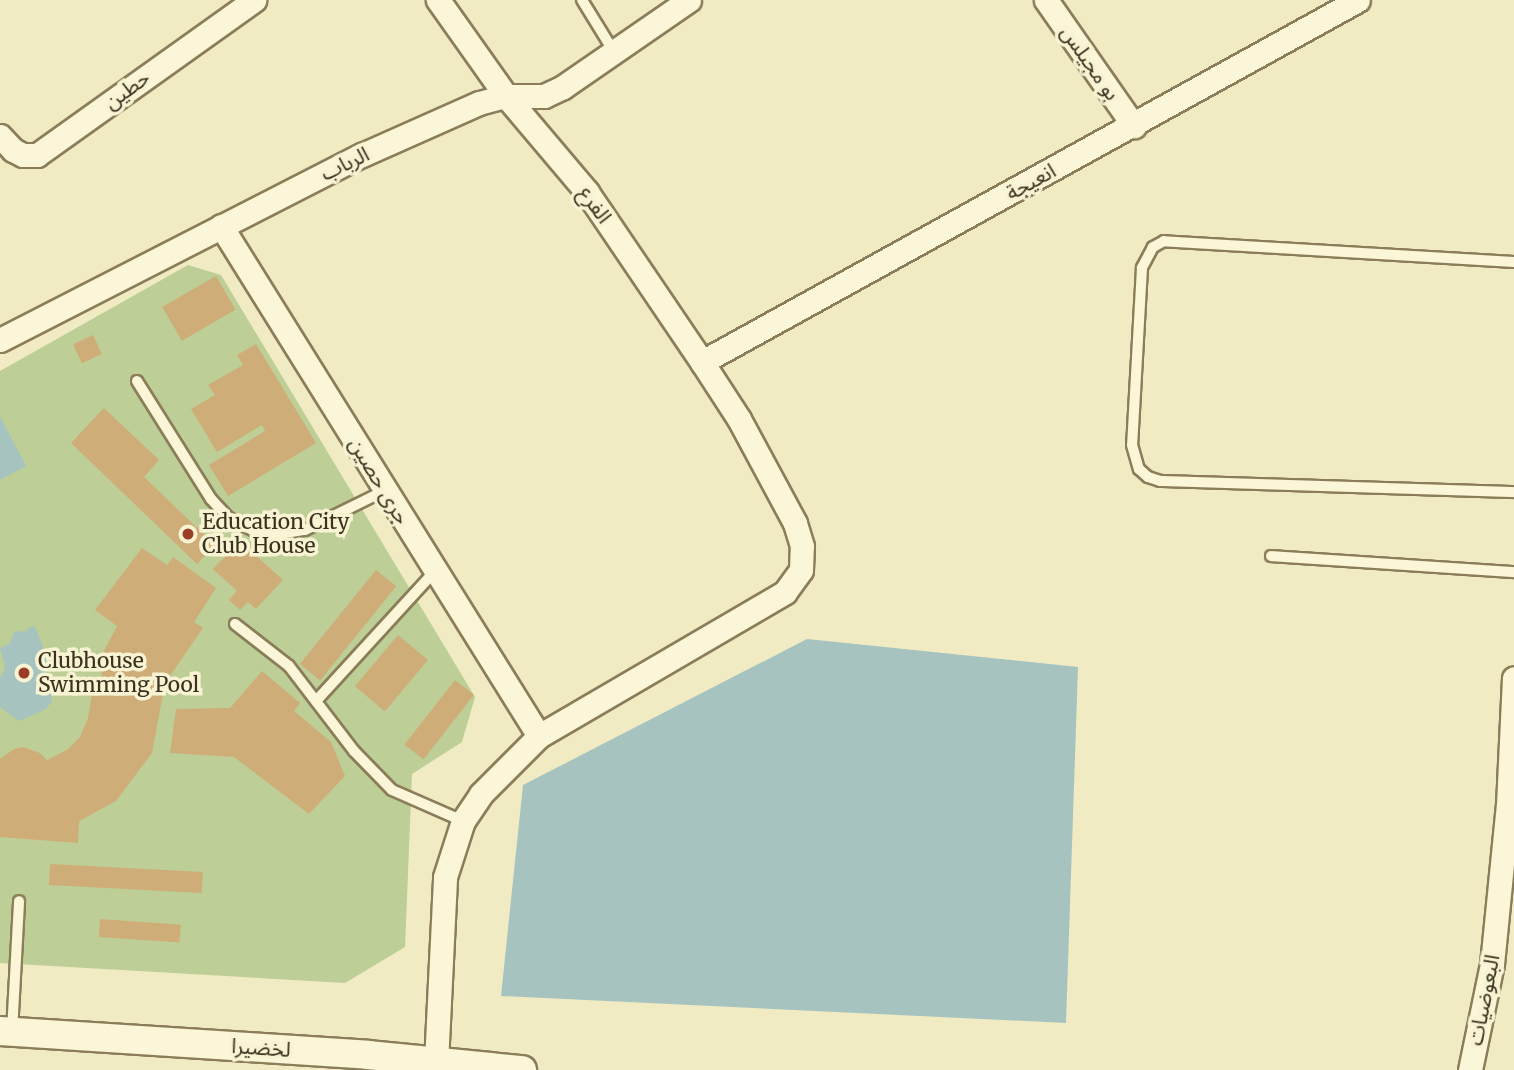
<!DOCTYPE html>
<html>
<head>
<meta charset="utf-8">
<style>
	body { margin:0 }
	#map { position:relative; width:1514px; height:1070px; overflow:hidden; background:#f0ebc3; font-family:Merriweather,"Noto Sans Arabic",serif }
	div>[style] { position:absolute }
	.green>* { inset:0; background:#bdce97 }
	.water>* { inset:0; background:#a6c3c0 }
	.building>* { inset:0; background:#cfad78; transform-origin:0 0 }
	.roads { filter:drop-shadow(2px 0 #8b7d59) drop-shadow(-2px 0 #8b7d59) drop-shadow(0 2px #8b7d59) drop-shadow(0 -2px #8b7d59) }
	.service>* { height:10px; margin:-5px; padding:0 5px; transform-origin:5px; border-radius:5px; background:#faf6d7 }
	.minor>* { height:23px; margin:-11.5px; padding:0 11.5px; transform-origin:11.5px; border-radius:11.5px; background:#faf6d7 }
	.tertiary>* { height:28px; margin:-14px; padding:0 14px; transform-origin:14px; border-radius:14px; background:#faf6d7 }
	.dots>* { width:19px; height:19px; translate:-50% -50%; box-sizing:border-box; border:4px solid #f7f3d3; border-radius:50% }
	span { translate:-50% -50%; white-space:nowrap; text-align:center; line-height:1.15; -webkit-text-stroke:7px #f7f3d3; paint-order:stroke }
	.street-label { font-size:21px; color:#3a311e }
	.poi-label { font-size:21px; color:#3a311e }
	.left { translate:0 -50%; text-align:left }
</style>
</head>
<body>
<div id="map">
	<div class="green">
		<div style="clip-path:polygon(188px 265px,221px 275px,475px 697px,462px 742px,412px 774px,405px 947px,345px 983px,0 963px,0 371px)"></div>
	</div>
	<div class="water">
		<div style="clip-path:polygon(0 416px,26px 466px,0 480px)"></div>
		<div style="clip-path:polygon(34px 625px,44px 649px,52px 653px,45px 663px,52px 701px,46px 709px,19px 721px,0 707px,0 679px,5px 668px,0 648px,9px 644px,15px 631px,23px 632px)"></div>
		<div style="clip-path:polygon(807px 639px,1078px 667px,1066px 1023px,501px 996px,523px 785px)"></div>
	</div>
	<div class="building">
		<div style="left:216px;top:276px;width:39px;height:62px;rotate:60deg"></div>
		<div style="left:93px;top:335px;width:21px;height:22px;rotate:65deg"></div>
		<div style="clip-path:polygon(256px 344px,316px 443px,228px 496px,209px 465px,265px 431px,262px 425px,217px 452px,191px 409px,215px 395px,208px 385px,243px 365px,237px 355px)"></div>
		<div style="clip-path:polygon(104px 408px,159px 460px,144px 477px,215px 545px,197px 564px,71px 443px)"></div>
		<div style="clip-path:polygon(240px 541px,283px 580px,256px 609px,248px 602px,240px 610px,229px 600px,237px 591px,213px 569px)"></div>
		<div style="clip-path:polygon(142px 548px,167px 565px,173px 557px,216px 588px,194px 622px,203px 628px,165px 683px,152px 753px,116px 801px,79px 821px,78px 843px,0 837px,0 759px,14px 749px,23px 747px,40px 753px,47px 760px,67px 750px,80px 737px,88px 718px,93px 688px,101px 689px,103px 653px,117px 626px,95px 610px)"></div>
		<div style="left:376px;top:570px;width:26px;height:121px;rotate:39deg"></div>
		<div style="left:398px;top:635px;width:39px;height:67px;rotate:40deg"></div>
		<div style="clip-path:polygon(262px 671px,300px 703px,294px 711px,331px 742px,345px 776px,309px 814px,234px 757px,170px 753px,176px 709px,230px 708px)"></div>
		<div style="left:455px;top:680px;width:24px;height:82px;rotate:38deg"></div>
		<div style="left:50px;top:864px;width:153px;height:21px;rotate:3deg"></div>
		<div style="left:100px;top:919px;width:81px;height:18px;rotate:4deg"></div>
	</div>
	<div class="roads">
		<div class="service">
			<div style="left:582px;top:0;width:61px;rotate:58.4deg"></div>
			<div style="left:1514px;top:262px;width:351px;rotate:-176.6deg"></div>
			<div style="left:1164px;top:241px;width:13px;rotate:151deg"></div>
			<div style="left:1153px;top:247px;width:24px;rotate:118deg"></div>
			<div style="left:1142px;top:268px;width:177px;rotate:93.2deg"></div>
			<div style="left:1132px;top:445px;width:25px;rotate:74deg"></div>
			<div style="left:1139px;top:469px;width:12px;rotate:42deg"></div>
			<div style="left:1148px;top:477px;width:13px;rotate:18deg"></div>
			<div style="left:1160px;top:481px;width:354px;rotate:1.8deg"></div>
			<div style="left:137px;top:381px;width:139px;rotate:57.9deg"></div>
			<div style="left:211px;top:499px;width:26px;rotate:47deg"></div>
			<div style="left:229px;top:518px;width:27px;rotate:27deg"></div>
			<div style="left:253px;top:530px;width:26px;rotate:9deg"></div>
			<div style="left:279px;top:534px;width:26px;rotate:-9deg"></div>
			<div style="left:305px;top:530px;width:90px;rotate:-26.3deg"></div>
			<div style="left:1271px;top:556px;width:244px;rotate:3.8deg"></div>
			<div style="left:235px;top:624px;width:68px;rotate:37.9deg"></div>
			<div style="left:289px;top:666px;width:107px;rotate:52.6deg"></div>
			<div style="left:354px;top:751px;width:54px;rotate:45.7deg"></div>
			<div style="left:392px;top:790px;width:77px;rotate:23.6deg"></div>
			<div style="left:316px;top:701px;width:175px;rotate:-47.5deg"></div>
			<div style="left:12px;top:1032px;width:131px;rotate:-86.9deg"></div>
		</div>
		<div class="minor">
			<div style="left:1046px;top:0;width:154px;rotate:55.1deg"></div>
			<div style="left:0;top:136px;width:19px;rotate:47deg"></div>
			<div style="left:13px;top:150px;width:11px;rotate:27deg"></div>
			<div style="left:23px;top:155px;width:14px"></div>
			<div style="left:37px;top:155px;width:267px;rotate:-35.5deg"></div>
			<div style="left:221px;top:226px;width:601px;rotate:58.06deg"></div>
			<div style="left:0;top:340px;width:407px;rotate:-27.1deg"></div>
			<div style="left:362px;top:155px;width:128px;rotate:-24deg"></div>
			<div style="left:479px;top:103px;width:28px;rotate:-15deg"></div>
			<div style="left:506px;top:96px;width:38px"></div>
			<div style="left:544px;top:96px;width:21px;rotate:-25deg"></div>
			<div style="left:563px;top:87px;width:153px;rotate:-34.6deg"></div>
			<div style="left:702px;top:362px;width:749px;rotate:-28.89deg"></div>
			<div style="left:436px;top:1063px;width:186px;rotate:-87.2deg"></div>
			<div style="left:445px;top:877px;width:59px;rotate:-72.2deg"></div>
			<div style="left:463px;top:821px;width:32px;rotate:-56deg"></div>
			<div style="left:481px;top:794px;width:82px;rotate:-45deg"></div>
			<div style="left:539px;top:736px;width:285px;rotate:-30.3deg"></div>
			<div style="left:785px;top:592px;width:27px;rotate:-54deg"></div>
			<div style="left:801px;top:570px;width:24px;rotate:-88deg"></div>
			<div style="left:802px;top:546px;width:24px;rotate:-107deg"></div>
			<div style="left:795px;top:523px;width:118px;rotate:-118.3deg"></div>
			<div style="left:739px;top:419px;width:68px;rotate:-123deg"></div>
			<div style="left:702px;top:362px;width:205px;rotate:-124.1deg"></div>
			<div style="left:587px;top:192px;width:126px;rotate:-130.2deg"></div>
			<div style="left:506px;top:96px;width:118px;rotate:-125.3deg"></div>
			<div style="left:1470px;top:1070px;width:108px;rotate:-78.3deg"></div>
			<div style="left:1492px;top:964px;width:160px;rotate:-84.3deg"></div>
			<div style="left:1508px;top:805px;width:127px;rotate:-87.3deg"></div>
		</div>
		<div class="tertiary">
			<div style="left:0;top:1031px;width:369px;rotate:3.7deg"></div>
			<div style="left:368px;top:1055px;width:155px;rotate:5.6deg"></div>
		</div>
	</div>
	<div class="dots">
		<div style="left:188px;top:534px;background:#9c3d27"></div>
		<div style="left:24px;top:673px;background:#9c3d27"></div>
	</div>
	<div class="street-label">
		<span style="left:1090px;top:63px;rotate:55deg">بو مجيلس</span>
		<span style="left:127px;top:90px;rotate:-36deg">حطين</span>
		<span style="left:345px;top:164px;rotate:-26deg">الرباب</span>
		<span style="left:1031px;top:182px;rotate:-29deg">انعيجة</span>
		<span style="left:595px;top:205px;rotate:54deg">الفرع</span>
		<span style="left:379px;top:481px;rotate:59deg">جرى حصين</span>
		<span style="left:1484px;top:1000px;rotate:-79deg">البعوضيات</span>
		<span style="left:261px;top:1048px;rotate:4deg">لخضيرا</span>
	</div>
	<div class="poi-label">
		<span class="left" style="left:202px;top:534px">Education City<br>Club House</span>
		<span class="left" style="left:38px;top:673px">Clubhouse<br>Swimming Pool</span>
	</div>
</div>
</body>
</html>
